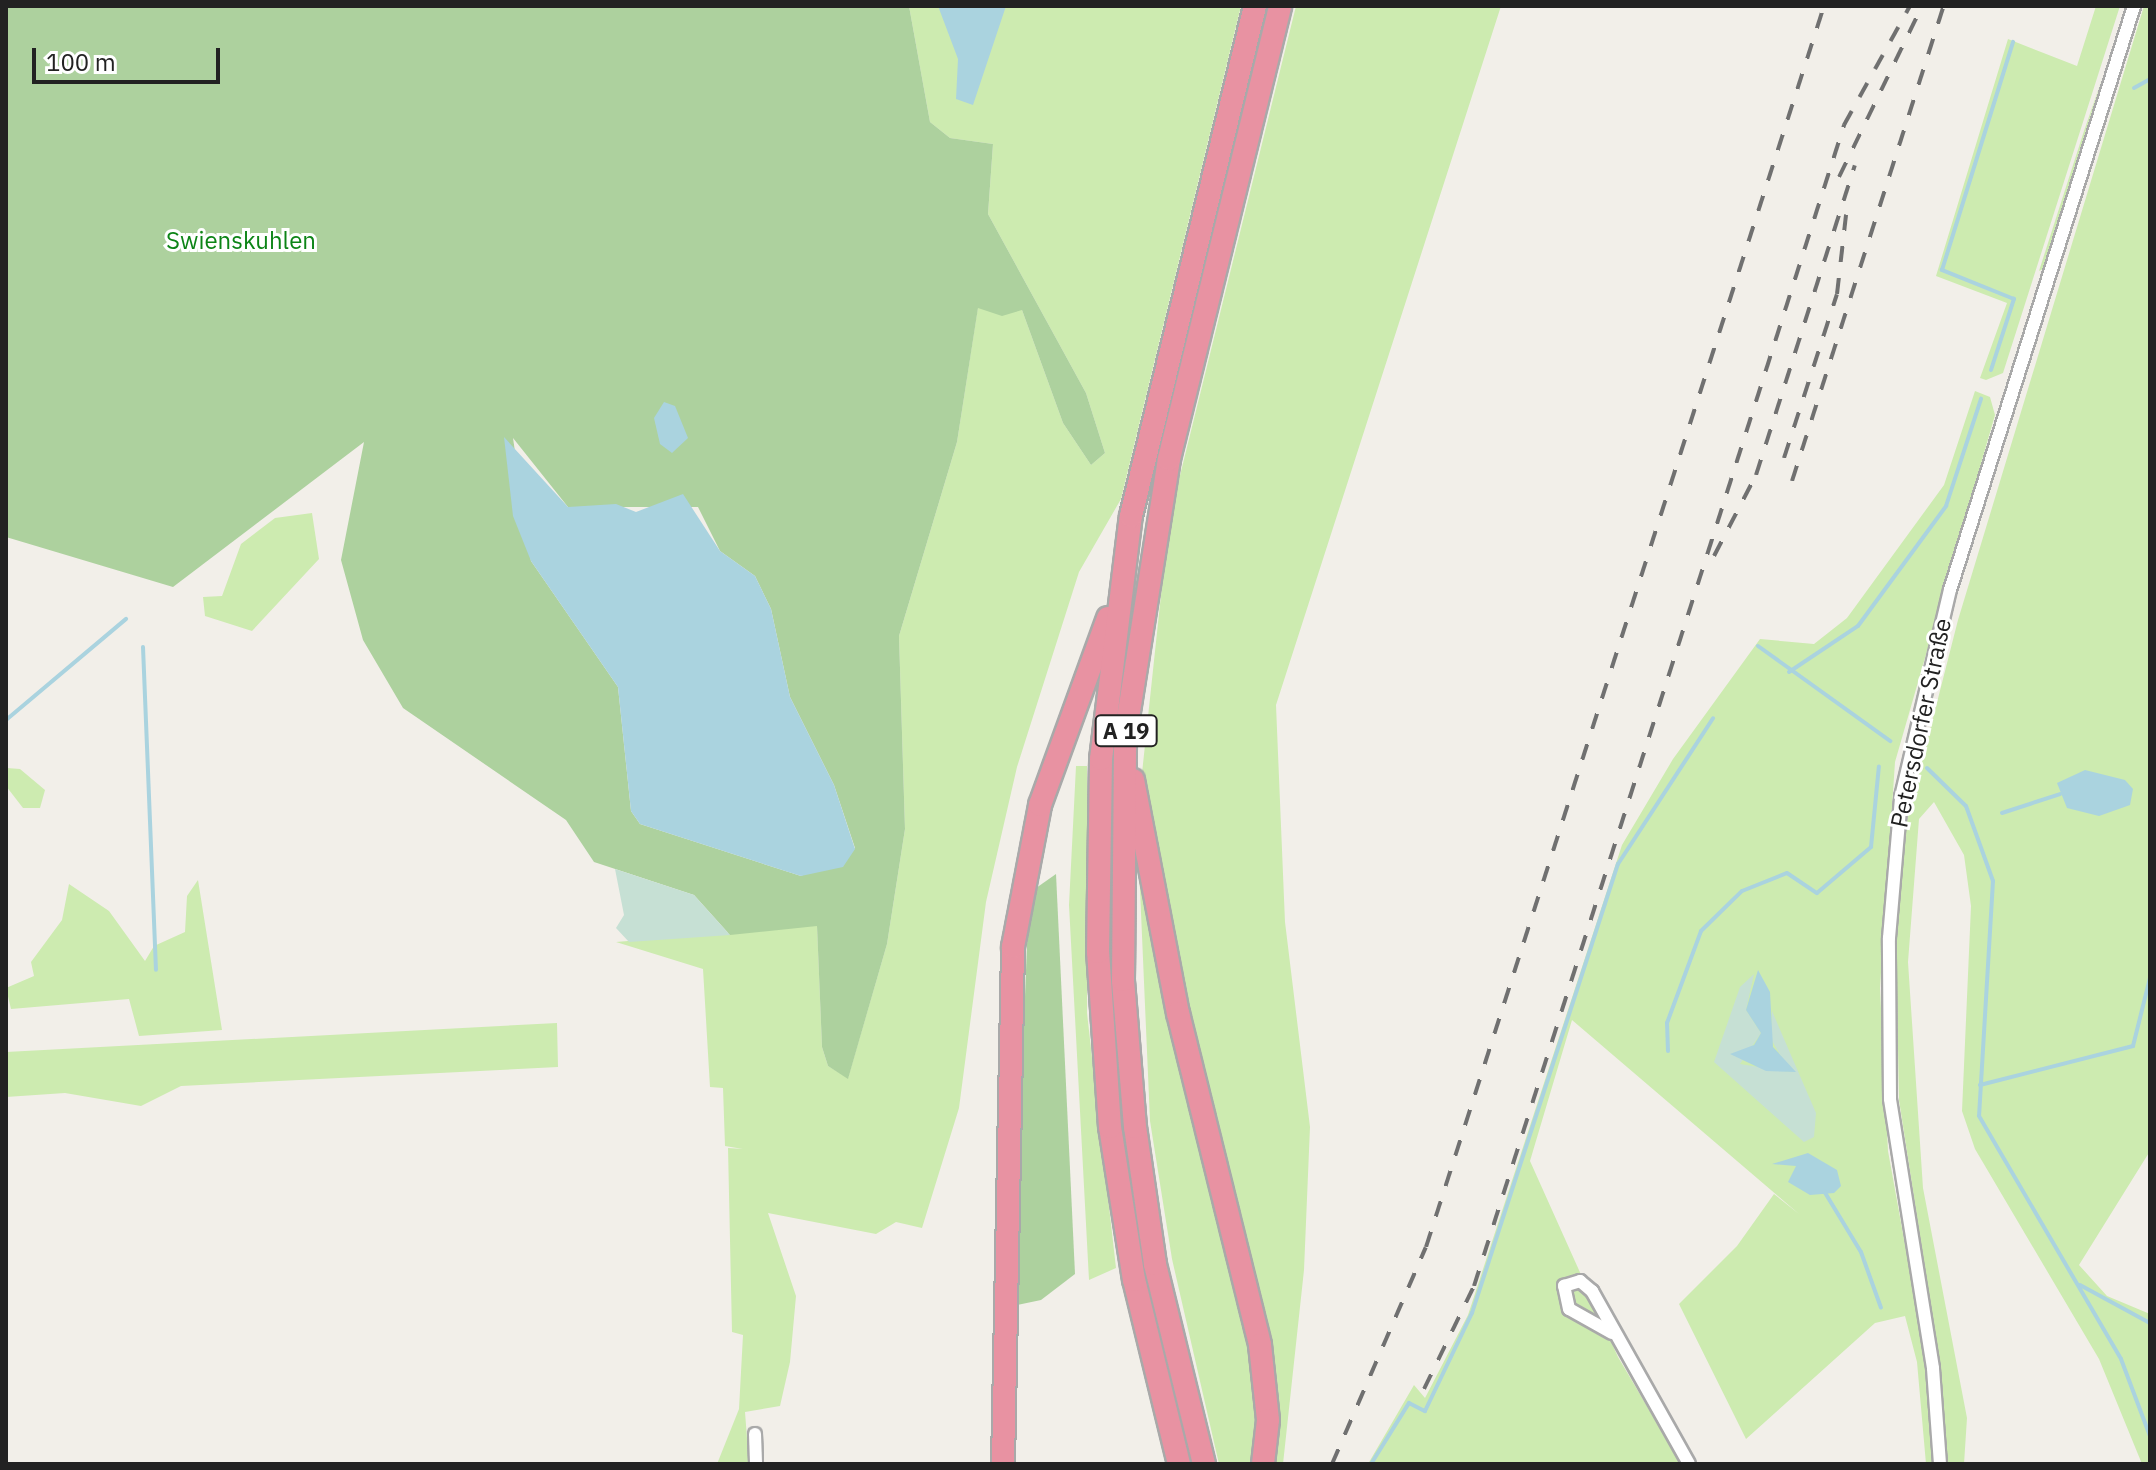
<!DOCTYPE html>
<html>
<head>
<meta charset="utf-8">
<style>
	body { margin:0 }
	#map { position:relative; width:2156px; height:1470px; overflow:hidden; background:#f2efe9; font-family:"IBM Plex Sans",sans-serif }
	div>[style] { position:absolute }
	.grass>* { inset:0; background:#cdebb0 }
	.forest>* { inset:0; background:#add19e }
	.wetland>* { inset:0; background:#c6e0d4 }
	.water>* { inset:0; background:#aad3df }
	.stream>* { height:4px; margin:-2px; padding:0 2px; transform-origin:2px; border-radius:2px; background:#aad3df }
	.roads { filter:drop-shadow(2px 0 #a9a9a9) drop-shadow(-2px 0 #a9a9a9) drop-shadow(0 2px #a9a9a9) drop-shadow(0 -2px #a9a9a9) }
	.street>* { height:12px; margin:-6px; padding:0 6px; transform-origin:6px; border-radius:6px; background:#fff }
	.highway>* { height:22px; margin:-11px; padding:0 11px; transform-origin:11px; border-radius:11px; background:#e892a2 }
	.rail>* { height:4px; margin-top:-2px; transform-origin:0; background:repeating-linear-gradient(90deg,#707070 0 16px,transparent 0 32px) }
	span { translate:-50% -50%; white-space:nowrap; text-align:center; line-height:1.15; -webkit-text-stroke:6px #fff; paint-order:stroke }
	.shield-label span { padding:2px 6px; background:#fff; border:2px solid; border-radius:6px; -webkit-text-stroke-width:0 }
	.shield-label { font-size:22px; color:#222; font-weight:700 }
	.park-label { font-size:24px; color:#0c8416 }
	.street-label { font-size:24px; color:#222 }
	.frame { position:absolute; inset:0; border:8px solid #222; pointer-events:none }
	.scale { position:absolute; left:32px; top:48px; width:188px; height:36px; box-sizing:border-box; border:4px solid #222; border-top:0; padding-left:10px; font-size:24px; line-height:28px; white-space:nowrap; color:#222; -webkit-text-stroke:6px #fff; paint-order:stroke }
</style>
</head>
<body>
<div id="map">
	<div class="grass">
		<div style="clip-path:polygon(909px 6px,1241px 6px,1121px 499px,1079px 572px,1017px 767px,986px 902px,959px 1108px,922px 1228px,896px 1222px,876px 1234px,768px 1213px,796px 1296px,790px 1362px,780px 1406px,745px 1412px,749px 1464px,717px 1464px,739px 1409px,743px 1335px,732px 1332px,728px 1148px,743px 1149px,725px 1146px,723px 1088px,710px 1087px,703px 969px,616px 942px,817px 925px,822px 1047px,828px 1066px,848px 1078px,887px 944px,905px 829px,899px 636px,957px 442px,978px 307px,1022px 310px,1063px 423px,1091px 465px,1105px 453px,1086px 393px,988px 214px,993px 144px,950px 138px,930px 122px)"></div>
		<div style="clip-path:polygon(1296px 6px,1501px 6px,1276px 705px,1285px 922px,1310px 1127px,1304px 1270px,1283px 1464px,1219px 1464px,1172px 1259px,1150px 1121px,1137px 820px,1169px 520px)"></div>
		<div style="clip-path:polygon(2096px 6px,2120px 6px,2003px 373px,1986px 380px,1980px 378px,2007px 303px,1936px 276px,2008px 39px,2077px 66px)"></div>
		<div style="clip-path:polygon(2144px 6px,2150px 6px,2150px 1151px,2079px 1265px,2107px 1296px,2150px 1314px,2150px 1464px,2142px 1464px,2099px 1359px,1975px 1149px,1962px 1111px,1971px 906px,1964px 855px,1934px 802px,1919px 819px,1908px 962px,1923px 1188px,1967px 1418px,1964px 1464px,1948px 1464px,1940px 1366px,1899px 1100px,1896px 944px,1904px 832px,1958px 620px)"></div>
		<div style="clip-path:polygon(2102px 79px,2043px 269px,2039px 271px,2084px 131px)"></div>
		<div style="clip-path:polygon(1975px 391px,1990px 397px,1995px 415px,1895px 762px,1880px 988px,1888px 1151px,1923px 1344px,1933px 1464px,1926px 1464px,1917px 1362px,1905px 1316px,1875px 1323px,1746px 1439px,1679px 1304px,1737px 1246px,1774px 1194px,1799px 1214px,1572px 1020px,1530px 1161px,1618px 1357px,1681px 1464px,1368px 1464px,1414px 1385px,1425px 1398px,1468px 1315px,1622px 845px,1673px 759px,1760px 639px,1814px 644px,1847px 618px,1944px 485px)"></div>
		<div style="clip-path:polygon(312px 513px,319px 559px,252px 631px,205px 616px,203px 597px,222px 596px,241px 544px,275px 518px)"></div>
		<div style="clip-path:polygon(1076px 766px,1087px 766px,1087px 1013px,1116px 1268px,1089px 1280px,1069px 905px)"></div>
		<div style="clip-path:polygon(7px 768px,20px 769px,45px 790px,40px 808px,23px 808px,6px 786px)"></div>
		<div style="clip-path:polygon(198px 880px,222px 1030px,139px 1036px,129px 999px,11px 1009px,6px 988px,34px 976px,31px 962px,62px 920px,69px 884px,109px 911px,145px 961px,154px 946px,185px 932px,187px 896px)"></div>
		<div style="clip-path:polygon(557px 1023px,558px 1067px,181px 1086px,141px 1106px,65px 1093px,6px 1097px,6px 1052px)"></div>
	</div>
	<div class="forest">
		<div style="clip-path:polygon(evenodd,6px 6px,909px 6px,930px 122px,950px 138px,993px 144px,988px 214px,1086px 393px,1105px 453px,1091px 465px,1063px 423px,1022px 310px,1002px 316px,978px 308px,957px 442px,899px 636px,905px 829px,887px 944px,848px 1079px,828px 1066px,822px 1047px,817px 926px,730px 935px,694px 895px,594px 862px,566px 820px,403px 708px,363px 640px,341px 560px,364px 442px,173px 587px,6px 537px,6px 6px,513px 438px,568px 507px,698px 507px,720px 551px,755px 576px,771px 609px,790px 697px,834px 785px,855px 848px,801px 876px,640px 824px,631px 811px,618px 687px,531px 561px,513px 438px)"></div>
		<div style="clip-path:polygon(1056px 874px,1075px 1274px,1041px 1300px,1013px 1306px,1029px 893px)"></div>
	</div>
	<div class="wetland">
		<div style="clip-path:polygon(615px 869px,694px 895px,730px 935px,629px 942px,616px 928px,624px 915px)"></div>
		<div style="clip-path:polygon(1754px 974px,1746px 1010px,1761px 1033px,1740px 1064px,1790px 1072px,1771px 1039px,1772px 1011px,1816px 1113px,1814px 1137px,1804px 1142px,1714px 1062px,1740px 987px)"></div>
	</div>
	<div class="water">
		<div style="clip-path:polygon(938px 6px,1006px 6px,973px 105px,956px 99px,958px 59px)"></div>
		<div style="clip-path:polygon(664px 402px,675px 406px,688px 438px,672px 453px,660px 444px,654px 418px)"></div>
		<div style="clip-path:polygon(504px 437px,568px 507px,616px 504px,636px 512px,683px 494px,720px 551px,755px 576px,771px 609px,790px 697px,834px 785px,855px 849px,843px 867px,801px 876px,640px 824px,631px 811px,618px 687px,531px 561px,513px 516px)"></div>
		<div style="clip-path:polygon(2085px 770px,2125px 780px,2133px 789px,2130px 805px,2099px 816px,2067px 808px,2057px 783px)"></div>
		<div style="clip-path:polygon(1758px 970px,1770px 992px,1773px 1047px,1796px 1072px,1766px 1071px,1730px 1054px,1754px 1045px,1761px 1033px,1746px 1010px)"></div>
		<div style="clip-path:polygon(1808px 1153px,1837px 1170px,1841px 1186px,1834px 1193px,1810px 1195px,1788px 1182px,1796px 1166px,1772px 1164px)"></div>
	</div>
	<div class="stream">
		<div style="left:2134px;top:88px;width:18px;rotate:-29deg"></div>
		<div style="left:1991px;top:370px;width:75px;rotate:-72.1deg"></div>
		<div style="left:2014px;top:299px;width:78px;rotate:-158.1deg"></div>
		<div style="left:1942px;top:270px;width:239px;rotate:-72.7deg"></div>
		<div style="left:1758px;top:646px;width:163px;rotate:35.7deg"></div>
		<div style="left:143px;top:647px;width:323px;rotate:87.7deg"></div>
		<div style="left:1789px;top:672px;width:83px;rotate:-33.7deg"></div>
		<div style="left:1858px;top:626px;width:149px;rotate:-53.7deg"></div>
		<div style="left:1946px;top:506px;width:113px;rotate:-71.9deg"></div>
		<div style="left:6px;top:720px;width:157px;rotate:-40.1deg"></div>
		<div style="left:1927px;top:768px;width:54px;rotate:44.3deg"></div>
		<div style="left:1966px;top:806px;width:80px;rotate:70.2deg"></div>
		<div style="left:1993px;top:881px;width:235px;rotate:93.4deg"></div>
		<div style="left:1979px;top:1116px;width:281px;rotate:59.7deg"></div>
		<div style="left:2121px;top:1359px;width:82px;rotate:69.4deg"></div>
		<div style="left:2002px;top:813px;width:61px;rotate:-18.1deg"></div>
		<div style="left:1668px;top:1051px;width:28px;rotate:-92deg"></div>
		<div style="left:1667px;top:1023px;width:98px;rotate:-69.7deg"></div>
		<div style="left:1701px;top:931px;width:57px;rotate:-44.3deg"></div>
		<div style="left:1742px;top:891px;width:48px;rotate:-21.8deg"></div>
		<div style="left:1787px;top:873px;width:36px;rotate:34deg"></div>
		<div style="left:1817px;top:893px;width:71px;rotate:-40.4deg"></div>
		<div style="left:1871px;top:847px;width:81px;rotate:-84.4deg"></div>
		<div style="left:1980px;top:1085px;width:158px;rotate:-14.3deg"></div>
		<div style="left:2133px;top:1046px;width:70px;rotate:-76deg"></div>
		<div style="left:1824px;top:1191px;width:71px;rotate:58.8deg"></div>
		<div style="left:1861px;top:1252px;width:59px;rotate:70.3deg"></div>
		<div style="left:2080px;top:1285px;width:80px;rotate:28.5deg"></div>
		<div style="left:1371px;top:1464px;width:72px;rotate:-58.1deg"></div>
		<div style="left:1409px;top:1403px;width:18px;rotate:27deg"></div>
		<div style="left:1425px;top:1411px;width:109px;rotate:-64.4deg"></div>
		<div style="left:1472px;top:1313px;width:472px;rotate:-72deg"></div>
		<div style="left:1618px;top:864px;width:174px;rotate:-56.9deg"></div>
	</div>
	<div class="roads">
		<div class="street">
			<div style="left:1612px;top:1333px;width:49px;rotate:-150.8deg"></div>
			<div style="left:1569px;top:1309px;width:24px;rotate:-102deg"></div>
			<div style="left:1564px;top:1286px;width:17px;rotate:-17deg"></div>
			<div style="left:1580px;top:1281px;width:16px;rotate:40deg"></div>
			<div style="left:1592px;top:1291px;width:198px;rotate:60.7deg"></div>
			<div style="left:755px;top:1434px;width:30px;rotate:88deg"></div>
			<div style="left:1940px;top:1464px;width:96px;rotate:-94.2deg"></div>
			<div style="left:1933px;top:1368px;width:272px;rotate:-99.1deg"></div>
			<div style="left:1890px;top:1099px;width:161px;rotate:-90.4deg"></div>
			<div style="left:1889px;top:938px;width:142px;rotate:-85.1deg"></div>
			<div style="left:1901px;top:797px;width:213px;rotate:-76.7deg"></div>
			<div style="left:1950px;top:590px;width:612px;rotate:-72.51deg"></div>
		</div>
		<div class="highway">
			<div style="left:1133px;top:780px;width:237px;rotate:79.1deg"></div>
			<div style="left:1178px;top:1013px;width:342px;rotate:76.1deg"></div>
			<div style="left:1260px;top:1345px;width:75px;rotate:83.9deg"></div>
			<div style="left:1268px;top:1420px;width:44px;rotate:96.5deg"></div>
			<div style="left:1003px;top:1464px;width:517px;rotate:-88.89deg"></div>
			<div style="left:1013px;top:947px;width:145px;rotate:-79.2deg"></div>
			<div style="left:1040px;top:805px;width:199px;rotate:-70deg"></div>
			<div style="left:1179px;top:1464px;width:189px;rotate:-103.7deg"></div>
			<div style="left:1134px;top:1280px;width:155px;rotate:-98.9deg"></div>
			<div style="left:1110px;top:1127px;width:175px;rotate:-93.9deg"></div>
			<div style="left:1098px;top:952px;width:193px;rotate:-89.1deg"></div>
			<div style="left:1101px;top:759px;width:245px;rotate:-83deg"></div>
			<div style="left:1131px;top:516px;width:525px;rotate:-76.33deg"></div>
			<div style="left:1204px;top:1464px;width:206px;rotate:-103.8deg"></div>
			<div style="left:1155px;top:1264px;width:138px;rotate:-98.3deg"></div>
			<div style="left:1135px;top:1127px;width:147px;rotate:-94.7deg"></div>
			<div style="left:1123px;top:980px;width:243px;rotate:-89.5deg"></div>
			<div style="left:1125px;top:737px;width:281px;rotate:-81deg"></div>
			<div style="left:1169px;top:459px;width:466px;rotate:-76.2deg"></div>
		</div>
	</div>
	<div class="rail">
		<div style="left:1839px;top:177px;width:190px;rotate:-64.1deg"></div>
		<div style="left:1784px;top:458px;width:172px;rotate:-72.1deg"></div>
		<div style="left:1837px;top:294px;width:80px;rotate:-83.5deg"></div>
		<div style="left:1792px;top:481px;width:499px;rotate:-72.3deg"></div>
		<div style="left:1714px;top:556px;width:91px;rotate:-62.6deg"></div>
		<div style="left:1756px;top:475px;width:325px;rotate:-72.3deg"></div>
		<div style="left:1424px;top:1389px;width:114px;rotate:-64.1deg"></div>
		<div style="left:1474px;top:1286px;width:1219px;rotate:-72.32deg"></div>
		<div style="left:1844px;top:125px;width:136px;rotate:-61deg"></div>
		<div style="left:1332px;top:1464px;width:236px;rotate:-66.6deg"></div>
		<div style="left:1426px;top:1247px;width:1303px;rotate:-72.22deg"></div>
	</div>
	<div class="shield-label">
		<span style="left:1126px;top:731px">A 19</span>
	</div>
	<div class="park-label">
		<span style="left:241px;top:241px">Swienskuhlen</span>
	</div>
	<div class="street-label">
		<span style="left:1921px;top:723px;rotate:-78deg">Petersdorfer Straße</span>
	</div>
	<div class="frame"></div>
	<div class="scale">100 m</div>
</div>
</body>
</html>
